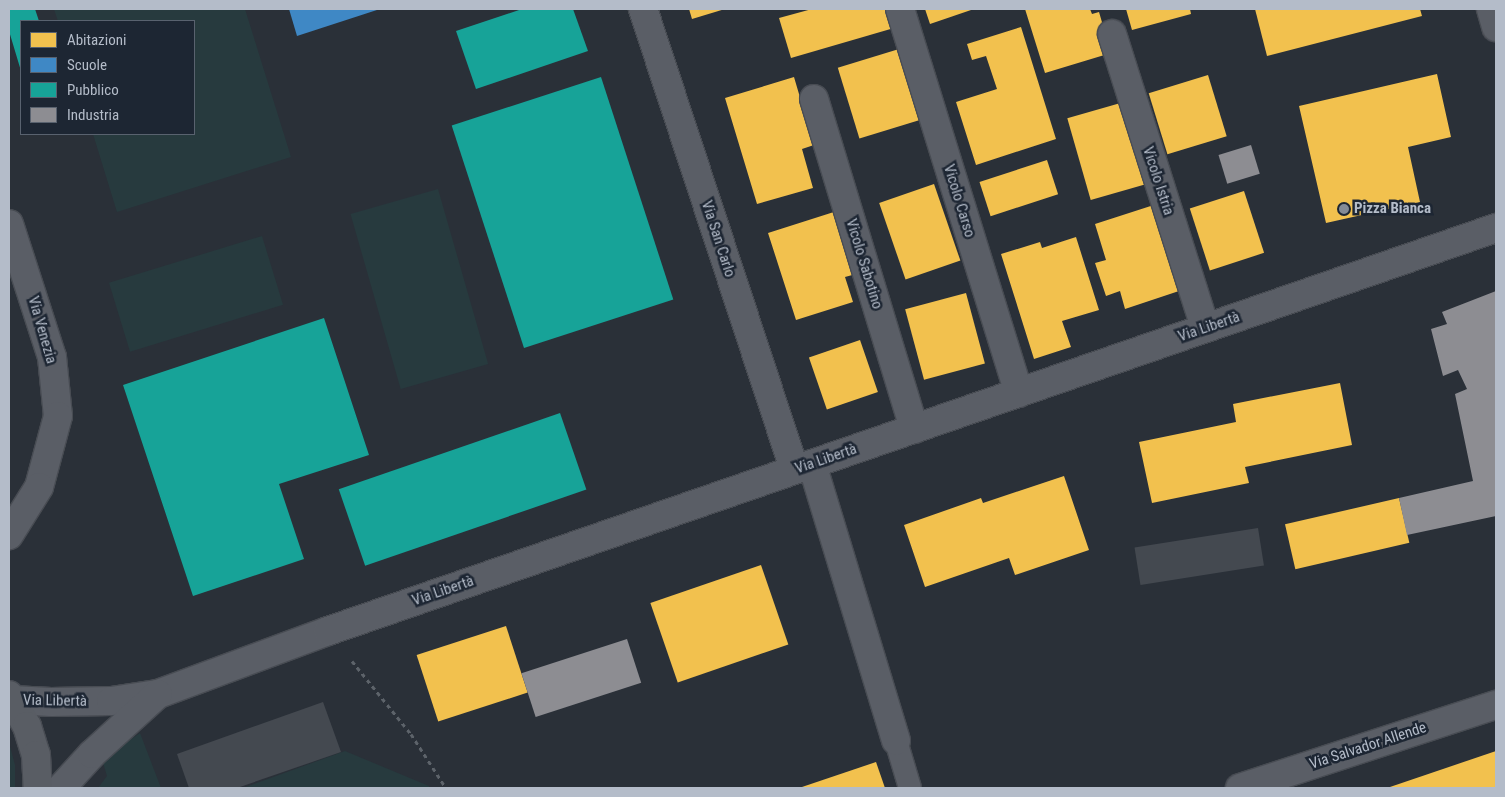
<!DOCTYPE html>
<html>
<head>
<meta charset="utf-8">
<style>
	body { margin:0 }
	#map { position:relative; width:1505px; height:797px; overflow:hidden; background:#2a3038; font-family:"Roboto Condensed",sans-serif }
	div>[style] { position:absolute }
	.green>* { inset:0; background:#273a3e; transform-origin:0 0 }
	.homes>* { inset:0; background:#f2c14e; transform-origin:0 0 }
	.schools>* { inset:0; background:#3f88c5 }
	.public>* { inset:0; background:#17a398; transform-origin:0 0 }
	.industry>* { inset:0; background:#8d8d92; transform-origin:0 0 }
	.building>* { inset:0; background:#444950; transform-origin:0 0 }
	.path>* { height:3px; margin-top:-1.5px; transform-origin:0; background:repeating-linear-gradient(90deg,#5d636a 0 4px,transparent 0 8px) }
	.roads { filter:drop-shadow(1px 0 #484c53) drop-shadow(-1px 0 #484c53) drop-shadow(0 1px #484c53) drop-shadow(0 -1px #484c53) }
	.service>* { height:22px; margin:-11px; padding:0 11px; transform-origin:11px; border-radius:11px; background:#5a5e66 }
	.pedestrian>* { height:28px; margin:-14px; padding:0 14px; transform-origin:14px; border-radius:14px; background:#5a5e66 }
	.minor>* { height:28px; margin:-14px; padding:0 14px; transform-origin:14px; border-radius:14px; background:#5a5e66 }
	.tertiary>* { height:28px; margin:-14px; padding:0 14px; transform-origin:14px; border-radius:14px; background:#5a5e66 }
	.secondary>* { height:28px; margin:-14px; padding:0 14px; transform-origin:14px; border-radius:14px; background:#595d64 }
	.dots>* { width:14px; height:14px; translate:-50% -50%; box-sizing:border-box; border:2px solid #1d2633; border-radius:50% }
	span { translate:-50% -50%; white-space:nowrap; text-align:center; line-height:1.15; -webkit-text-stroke:5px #1d2633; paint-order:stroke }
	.street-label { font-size:15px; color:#b4bcc9 }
	.poi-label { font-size:15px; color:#b4bcc9; font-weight:700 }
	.left { translate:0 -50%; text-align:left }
	.frame { position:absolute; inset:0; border:10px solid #b4bcc9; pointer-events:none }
	.legend { position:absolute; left:20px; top:20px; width:175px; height:115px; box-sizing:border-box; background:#1d2633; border:1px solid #59626f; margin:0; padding:6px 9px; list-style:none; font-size:15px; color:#b4bcc9 }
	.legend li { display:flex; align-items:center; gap:10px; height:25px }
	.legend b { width:25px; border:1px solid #59626f }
</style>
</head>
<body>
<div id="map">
	<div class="green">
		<div style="clip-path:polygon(54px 9px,245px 9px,291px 157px,117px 212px,93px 134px,194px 134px,194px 21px,58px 21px)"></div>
		<div style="left:438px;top:189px;width:182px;height:91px;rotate:74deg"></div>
		<div style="left:262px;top:236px;width:72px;height:160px;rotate:73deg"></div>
		<div style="clip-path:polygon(140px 733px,161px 788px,98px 788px,107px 776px,102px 759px)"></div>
		<div style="clip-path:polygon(9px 743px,15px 765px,15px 788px,9px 788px)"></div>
		<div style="clip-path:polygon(345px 751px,429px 786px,429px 788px,243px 788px)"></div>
	</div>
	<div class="homes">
		<div style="clip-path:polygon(689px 9px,725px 9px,692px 19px)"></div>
		<div style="clip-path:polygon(812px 9px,888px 9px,894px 28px,791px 58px,779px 18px)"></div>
		<div style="clip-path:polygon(925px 9px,974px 9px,930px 24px)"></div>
		<div style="clip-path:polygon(1025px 9px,1090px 9px,1092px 14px,1099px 12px,1111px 53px,1045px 73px)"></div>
		<div style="clip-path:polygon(1126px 9px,1190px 9px,1191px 14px,1132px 30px)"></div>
		<div style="clip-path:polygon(1255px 9px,1420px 9px,1422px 16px,1267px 56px)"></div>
		<div style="clip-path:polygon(1021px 27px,1056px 139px,976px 165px,956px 102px,997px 89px,986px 56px,972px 60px,967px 44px)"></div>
		<div style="left:899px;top:49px;width:74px;height:64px;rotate:73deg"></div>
		<div style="clip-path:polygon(1437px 74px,1451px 137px,1408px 147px,1420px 202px,1326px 223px,1299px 106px)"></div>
		<div style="left:1208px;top:75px;width:64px;height:62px;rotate:73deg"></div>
		<div style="clip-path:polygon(794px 77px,814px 145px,802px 149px,813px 188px,757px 204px,725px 98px)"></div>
		<div style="left:1124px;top:102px;width:85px;height:59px;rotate:74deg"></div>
		<div style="left:1047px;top:160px;width:36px;height:71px;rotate:72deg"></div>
		<div style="left:934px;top:184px;width:81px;height:58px;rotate:71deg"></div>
		<div style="left:1244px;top:191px;width:65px;height:57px;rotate:72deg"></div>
		<div style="clip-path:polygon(1160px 203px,1188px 288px,1125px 309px,1120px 291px,1106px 296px,1095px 263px,1106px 260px,1095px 224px)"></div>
		<div style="clip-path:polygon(837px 211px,856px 274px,845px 277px,853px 302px,796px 320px,768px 233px)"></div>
		<div style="clip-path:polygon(1076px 237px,1099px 310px,1062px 321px,1071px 347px,1034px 359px,1001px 254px,1040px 242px,1042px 248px)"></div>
		<div style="left:966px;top:293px;width:73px;height:63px;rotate:75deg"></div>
		<div style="left:860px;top:340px;width:55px;height:54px;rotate:71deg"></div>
		<div style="clip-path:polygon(1340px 383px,1352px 445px,1245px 467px,1249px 483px,1152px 503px,1139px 442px,1236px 422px,1233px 404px)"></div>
		<div style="clip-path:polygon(1064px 476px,1089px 550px,1015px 575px,1009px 558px,925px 587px,904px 525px,981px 498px,983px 503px)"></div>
		<div style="left:1399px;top:498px;width:46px;height:117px;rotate:77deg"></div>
		<div style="left:761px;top:565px;width:84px;height:117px;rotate:71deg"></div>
		<div style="left:506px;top:626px;width:70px;height:94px;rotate:72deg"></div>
		<div style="clip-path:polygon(1496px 751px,1496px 788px,1387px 788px)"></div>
		<div style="clip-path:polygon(876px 762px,885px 788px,799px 788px)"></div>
	</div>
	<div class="schools">
		<div style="clip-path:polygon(289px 9px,380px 9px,297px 36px)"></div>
	</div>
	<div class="public">
		<div style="clip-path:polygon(9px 9px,35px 9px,39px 21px,21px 21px,21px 71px,9px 31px)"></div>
		<div style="clip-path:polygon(522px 9px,573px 9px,588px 51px,476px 89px,456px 31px)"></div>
		<div style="left:601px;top:77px;width:234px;height:157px;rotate:72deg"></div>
		<div style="clip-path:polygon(324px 318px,369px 455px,279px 484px,304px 559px,193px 596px,123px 385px)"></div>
		<div style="left:560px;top:413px;width:81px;height:234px;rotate:71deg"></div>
	</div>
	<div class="industry">
		<div style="left:1251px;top:145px;width:30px;height:34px;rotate:73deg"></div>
		<div style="clip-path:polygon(1496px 291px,1496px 516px,1407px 535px,1399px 498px,1473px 481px,1455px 394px,1467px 389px,1458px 370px,1443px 376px,1431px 329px,1447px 324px,1442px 312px)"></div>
		<div style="left:627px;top:639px;width:46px;height:111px;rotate:72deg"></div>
	</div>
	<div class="building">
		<div style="left:1258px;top:528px;width:38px;height:125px;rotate:81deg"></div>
		<div style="clip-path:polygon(323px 702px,341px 752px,237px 788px,189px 788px,177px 754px)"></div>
	</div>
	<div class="path">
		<div style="left:352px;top:661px;width:94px;rotate:51.1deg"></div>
		<div style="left:411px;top:734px;width:64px;rotate:57.1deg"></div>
	</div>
	<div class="roads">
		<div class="service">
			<div style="left:896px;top:741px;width:49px;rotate:73.4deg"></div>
		</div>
		<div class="pedestrian">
			<div style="left:812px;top:464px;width:289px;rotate:73.1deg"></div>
		</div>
		<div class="minor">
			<div style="left:643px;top:9px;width:485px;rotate:71.8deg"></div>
			<div style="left:900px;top:9px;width:402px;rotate:72.8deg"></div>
			<div style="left:1491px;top:9px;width:19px;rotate:74deg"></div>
			<div style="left:1112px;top:34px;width:308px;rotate:72.4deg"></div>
			<div style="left:814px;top:99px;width:345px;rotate:73.1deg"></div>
			<div style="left:9px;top:224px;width:140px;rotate:72.1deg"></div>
			<div style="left:52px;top:357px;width:59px;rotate:84.2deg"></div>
			<div style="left:58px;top:416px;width:73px;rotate:105deg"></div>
			<div style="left:39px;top:487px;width:57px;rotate:122deg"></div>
			<div style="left:1240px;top:788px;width:269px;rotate:-18deg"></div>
		</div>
		<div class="tertiary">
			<div style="left:12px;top:700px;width:39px;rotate:3deg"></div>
			<div style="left:51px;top:702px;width:60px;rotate:-1deg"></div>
			<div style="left:111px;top:701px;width:48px;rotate:-8.5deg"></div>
			<div style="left:158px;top:694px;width:181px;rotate:-20.3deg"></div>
			<div style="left:328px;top:631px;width:1236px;rotate:-19.04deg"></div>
			<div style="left:61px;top:788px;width:46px;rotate:-47.6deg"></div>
			<div style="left:92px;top:754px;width:89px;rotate:-42.3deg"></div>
		</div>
		<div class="secondary">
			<div style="left:9px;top:695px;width:36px;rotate:60deg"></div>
			<div style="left:27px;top:726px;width:30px;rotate:73deg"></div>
			<div style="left:36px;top:755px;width:33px;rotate:87deg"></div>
		</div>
	</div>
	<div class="dots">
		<div style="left:1344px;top:209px;background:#848b96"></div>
	</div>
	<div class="street-label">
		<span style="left:1158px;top:181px;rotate:72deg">Vicolo Istria</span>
		<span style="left:959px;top:201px;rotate:73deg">Vicolo Carso</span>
		<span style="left:718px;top:239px;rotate:72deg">Via San Carlo</span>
		<span style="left:864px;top:264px;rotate:73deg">Vicolo Sabotino</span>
		<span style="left:1209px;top:327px;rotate:-19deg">Via Libertà</span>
		<span style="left:42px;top:330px;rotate:74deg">Via Venezia</span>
		<span style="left:826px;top:459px;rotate:-19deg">Via Libertà</span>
		<span style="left:443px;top:591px;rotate:-19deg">Via Libertà</span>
		<span style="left:55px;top:701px;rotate:1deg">Via Libertà</span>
		<span style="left:1368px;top:746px;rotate:-18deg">Via Salvador Allende</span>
	</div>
	<div class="poi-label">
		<span class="left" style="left:1354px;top:209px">Pizza Bianca</span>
	</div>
	<div class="frame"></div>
	<ul class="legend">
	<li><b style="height:14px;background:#f2c14e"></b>Abitazioni</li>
	<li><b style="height:14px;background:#3f88c5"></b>Scuole</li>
	<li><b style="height:14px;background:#17a398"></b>Pubblico</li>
	<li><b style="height:14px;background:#8d8d92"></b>Industria</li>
	</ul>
</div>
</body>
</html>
